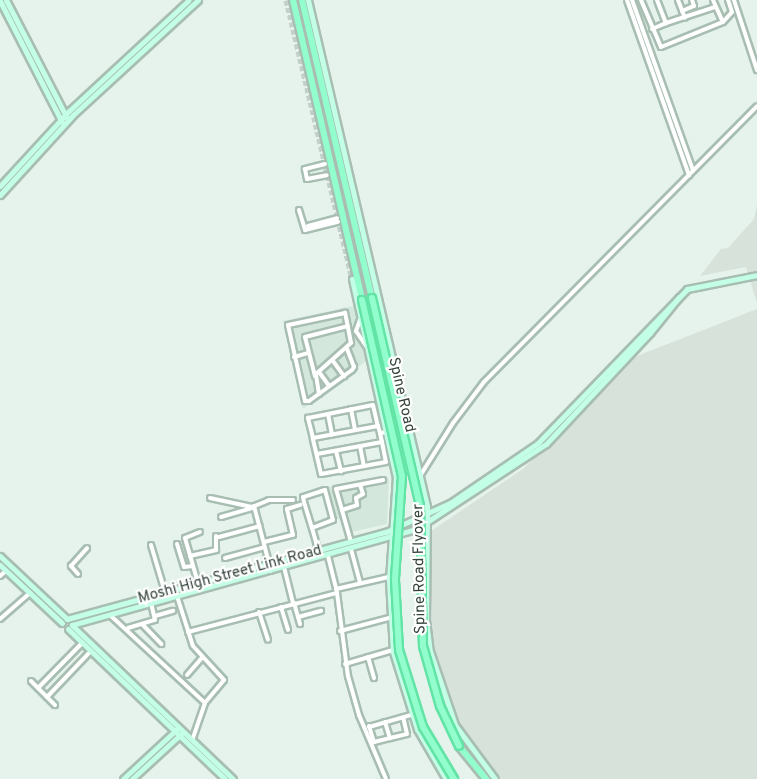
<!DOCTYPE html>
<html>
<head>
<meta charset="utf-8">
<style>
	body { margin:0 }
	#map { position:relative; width:757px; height:779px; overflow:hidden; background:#e5f3ec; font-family:Overpass,sans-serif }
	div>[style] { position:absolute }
	.residential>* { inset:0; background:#d3e7dd }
	.industrial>* { inset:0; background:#d7e2db }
	.secondary-tunnel>* { height:5px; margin-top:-2.5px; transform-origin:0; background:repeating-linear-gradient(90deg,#c2d0c9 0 5px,transparent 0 7.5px) }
	.roads { filter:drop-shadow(2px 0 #a8beb2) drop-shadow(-2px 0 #a8beb2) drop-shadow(0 2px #a8beb2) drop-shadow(0 -2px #a8beb2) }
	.street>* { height:4px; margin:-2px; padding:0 2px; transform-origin:2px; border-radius:2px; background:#fff }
	.secondary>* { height:5px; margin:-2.5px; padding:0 2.5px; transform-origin:2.5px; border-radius:2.5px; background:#c3ffe6 }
	.primary>* { height:6px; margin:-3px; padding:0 3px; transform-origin:3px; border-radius:3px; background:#93fecd }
	.bridges { filter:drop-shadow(2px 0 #62e4a6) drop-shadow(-2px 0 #62e4a6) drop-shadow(0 2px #62e4a6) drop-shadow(0 -2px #62e4a6) }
	.primary-bridge>* { height:6px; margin:-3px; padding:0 3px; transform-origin:3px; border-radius:3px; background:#93fecd }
	span { translate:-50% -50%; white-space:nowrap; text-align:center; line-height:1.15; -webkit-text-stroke:4.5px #fff; paint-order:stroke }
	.street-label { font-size:15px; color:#35453c }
</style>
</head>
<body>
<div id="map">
	<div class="residential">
		<div style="clip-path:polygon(353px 306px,366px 361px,303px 409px,283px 321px)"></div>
		<div style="clip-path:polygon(389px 478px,387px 524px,347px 533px,342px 518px,335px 520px,326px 487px)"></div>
	</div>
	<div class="industrial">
		<div style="clip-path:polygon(757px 205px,757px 303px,746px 267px,700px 276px,721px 249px,728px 248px,754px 219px)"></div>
		<div style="clip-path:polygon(757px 309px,757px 779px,498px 779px,455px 722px,428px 646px,428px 533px,523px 469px,632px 358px)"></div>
	</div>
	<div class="secondary-tunnel">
		<div style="left:286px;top:0;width:287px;rotate:76.7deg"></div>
	</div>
	<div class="roads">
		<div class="street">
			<div style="left:627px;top:0;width:186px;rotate:70.5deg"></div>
			<div style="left:632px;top:0;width:181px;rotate:70.3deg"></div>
			<div style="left:641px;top:0;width:51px;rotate:66.9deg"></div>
			<div style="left:661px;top:47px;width:67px;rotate:-22deg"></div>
			<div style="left:723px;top:22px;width:13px;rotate:-48deg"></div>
			<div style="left:732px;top:12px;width:13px;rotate:-108deg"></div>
			<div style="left:657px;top:0;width:25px;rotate:69deg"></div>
			<div style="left:666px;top:23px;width:52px;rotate:-18.1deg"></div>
			<div style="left:678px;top:0;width:19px;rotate:69deg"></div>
			<div style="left:713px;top:0;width:24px;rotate:66deg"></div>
			<div style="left:734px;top:0;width:74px;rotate:71.8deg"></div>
			<div style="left:682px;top:11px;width:13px;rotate:-23deg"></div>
			<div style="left:694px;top:6px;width:6px;rotate:-108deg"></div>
			<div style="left:652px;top:29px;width:15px;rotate:-23deg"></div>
			<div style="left:325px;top:164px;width:21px;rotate:166deg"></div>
			<div style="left:305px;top:169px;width:10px;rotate:79deg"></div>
			<div style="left:307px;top:179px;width:20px;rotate:-11deg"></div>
			<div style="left:299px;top:210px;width:21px;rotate:73deg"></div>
			<div style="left:305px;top:230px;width:34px;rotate:-14deg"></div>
			<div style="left:308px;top:226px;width:30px;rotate:-15deg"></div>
			<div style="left:360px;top:320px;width:12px;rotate:110deg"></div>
			<div style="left:356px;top:331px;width:18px;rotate:56deg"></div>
			<div style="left:294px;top:357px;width:15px;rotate:-16deg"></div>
			<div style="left:333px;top:361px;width:19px;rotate:54deg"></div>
			<div style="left:319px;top:372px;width:17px;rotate:54deg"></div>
			<div style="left:315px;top:376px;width:40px;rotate:-104.4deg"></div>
			<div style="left:305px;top:337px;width:44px;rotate:-14.3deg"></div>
			<div style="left:319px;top:394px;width:20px;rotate:-99deg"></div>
			<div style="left:316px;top:374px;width:47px;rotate:-41.5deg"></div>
			<div style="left:351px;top:343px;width:31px;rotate:-101deg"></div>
			<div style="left:345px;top:313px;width:58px;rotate:168.1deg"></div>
			<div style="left:288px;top:325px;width:78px;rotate:77.4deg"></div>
			<div style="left:305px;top:401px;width:4px"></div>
			<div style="left:309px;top:401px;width:53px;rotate:-35.8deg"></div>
			<div style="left:352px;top:370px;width:4px;rotate:-56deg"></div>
			<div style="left:354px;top:367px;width:19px;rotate:-111deg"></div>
			<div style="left:351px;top:409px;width:21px;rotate:79deg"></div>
			<div style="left:328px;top:414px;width:21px;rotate:79deg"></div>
			<div style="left:313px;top:438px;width:21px;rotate:-104deg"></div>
			<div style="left:308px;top:418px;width:66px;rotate:-11.3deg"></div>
			<div style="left:373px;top:405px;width:22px;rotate:77deg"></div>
			<div style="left:382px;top:442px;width:20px;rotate:79deg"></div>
			<div style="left:386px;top:462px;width:66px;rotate:169.5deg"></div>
			<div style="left:321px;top:474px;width:37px;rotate:-103deg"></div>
			<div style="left:313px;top:438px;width:66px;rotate:-10.5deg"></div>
			<div style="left:378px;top:426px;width:7px;rotate:74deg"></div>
			<div style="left:380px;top:433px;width:7px;rotate:-8deg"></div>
			<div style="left:360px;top:446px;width:20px;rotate:79deg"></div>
			<div style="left:336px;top:451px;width:21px;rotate:76deg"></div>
			<div style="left:317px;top:454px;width:66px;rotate:-10.5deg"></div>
			<div style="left:382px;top:442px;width:9px;rotate:-103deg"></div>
			<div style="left:420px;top:476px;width:62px;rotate:-58.1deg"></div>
			<div style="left:453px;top:423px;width:51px;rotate:-52.9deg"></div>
			<div style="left:484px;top:382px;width:388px;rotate:-45.3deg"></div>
			<div style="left:210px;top:498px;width:43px;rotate:12.1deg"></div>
			<div style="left:252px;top:507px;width:18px;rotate:-22deg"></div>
			<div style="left:269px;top:500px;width:24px"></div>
			<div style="left:254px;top:506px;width:67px;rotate:75.3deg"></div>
			<div style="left:342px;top:510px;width:16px;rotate:-18deg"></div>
			<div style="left:357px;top:505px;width:7px;rotate:-98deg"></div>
			<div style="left:356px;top:498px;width:8px;rotate:-30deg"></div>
			<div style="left:363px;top:494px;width:9px;rotate:-108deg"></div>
			<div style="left:221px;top:517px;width:33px;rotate:-16deg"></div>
			<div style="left:312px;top:528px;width:22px;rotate:-21deg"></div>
			<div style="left:333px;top:520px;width:31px;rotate:-105deg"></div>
			<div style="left:325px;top:490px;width:23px;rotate:162deg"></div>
			<div style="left:303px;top:497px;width:5px;rotate:79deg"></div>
			<div style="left:304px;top:502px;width:27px;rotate:73deg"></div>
			<div style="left:312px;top:528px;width:15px;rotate:74deg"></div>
			<div style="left:316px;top:542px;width:8px;rotate:76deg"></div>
			<div style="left:219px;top:537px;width:42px;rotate:-15deg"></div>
			<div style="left:264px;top:542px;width:30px;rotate:-14deg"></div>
			<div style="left:293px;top:535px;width:27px;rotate:-103deg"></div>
			<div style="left:287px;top:509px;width:14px;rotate:-17deg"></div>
			<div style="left:351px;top:542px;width:55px;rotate:-105.8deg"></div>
			<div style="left:336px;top:489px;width:48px;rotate:-10.8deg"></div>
			<div style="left:177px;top:544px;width:24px;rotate:73deg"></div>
			<div style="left:184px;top:567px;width:9px;rotate:-6deg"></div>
			<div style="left:151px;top:545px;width:49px;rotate:73.4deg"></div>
			<div style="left:351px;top:549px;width:35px;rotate:75deg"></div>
			<div style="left:190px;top:556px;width:27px;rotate:-13deg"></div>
			<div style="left:216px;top:550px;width:14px;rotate:-90deg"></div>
			<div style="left:328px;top:556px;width:38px;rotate:76deg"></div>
			<div style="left:337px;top:593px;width:84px;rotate:82.5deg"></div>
			<div style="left:348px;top:676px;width:41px;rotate:74.2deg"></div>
			<div style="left:359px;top:715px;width:69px;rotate:67.1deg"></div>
			<div style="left:225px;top:558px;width:41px;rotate:-15.4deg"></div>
			<div style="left:284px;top:567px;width:38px;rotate:76deg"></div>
			<div style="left:78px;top:574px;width:11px;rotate:-131deg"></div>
			<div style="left:71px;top:566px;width:24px;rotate:-48deg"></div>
			<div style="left:0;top:576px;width:8px;rotate:-40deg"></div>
			<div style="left:198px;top:583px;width:47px;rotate:-106.1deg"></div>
			<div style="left:185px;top:538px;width:16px;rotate:-22deg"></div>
			<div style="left:336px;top:589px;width:54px;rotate:-12.8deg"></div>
			<div style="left:177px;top:596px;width:52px;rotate:72.3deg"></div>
			<div style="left:193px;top:646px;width:46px;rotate:47.6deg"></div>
			<div style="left:224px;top:680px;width:30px;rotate:130deg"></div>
			<div style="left:205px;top:703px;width:39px;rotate:109deg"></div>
			<div style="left:294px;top:603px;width:22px;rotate:74deg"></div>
			<div style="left:281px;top:607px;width:24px;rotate:73deg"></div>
			<div style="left:259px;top:612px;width:29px;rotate:72deg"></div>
			<div style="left:110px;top:615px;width:129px;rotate:42.8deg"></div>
			<div style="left:155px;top:616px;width:19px;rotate:-16deg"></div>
			<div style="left:298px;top:617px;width:24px;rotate:-15deg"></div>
			<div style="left:0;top:619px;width:40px;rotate:-41deg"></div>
			<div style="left:142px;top:624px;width:28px;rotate:46deg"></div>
			<div style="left:128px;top:628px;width:28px;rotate:-17deg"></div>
			<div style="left:155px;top:620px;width:17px;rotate:-103deg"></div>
			<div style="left:340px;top:631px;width:51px;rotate:-14.9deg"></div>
			<div style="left:188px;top:632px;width:154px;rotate:-14.7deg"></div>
			<div style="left:368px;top:657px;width:22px;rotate:74deg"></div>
			<div style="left:345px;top:664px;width:50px;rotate:-16.3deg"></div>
			<div style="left:187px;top:675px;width:23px;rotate:-49deg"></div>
			<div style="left:31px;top:681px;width:34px;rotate:45deg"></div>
			<div style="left:38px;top:688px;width:63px;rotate:-45.6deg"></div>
			<div style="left:47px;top:697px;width:64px;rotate:-46.3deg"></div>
			<div style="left:385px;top:722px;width:17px;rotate:73deg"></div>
			<div style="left:369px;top:726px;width:17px;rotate:73deg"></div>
			<div style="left:374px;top:742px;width:16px;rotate:-14deg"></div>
			<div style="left:390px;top:738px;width:17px;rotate:-13deg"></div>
			<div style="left:407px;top:734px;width:17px;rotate:-103deg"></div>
			<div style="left:369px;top:727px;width:44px;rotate:-15.9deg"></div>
		</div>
		<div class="secondary">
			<div style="left:6px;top:0;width:133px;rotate:62.7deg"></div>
			<div style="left:308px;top:0;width:520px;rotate:76.77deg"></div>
			<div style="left:427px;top:506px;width:114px;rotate:90.5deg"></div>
			<div style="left:426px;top:620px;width:31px;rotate:83deg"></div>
			<div style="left:430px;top:651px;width:78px;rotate:71.3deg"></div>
			<div style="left:455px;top:725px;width:67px;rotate:53.5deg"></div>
			<div style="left:0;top:1px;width:136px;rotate:62.9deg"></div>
			<div style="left:0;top:186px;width:102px;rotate:-47.4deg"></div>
			<div style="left:69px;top:111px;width:163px;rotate:-42.8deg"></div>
			<div style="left:0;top:195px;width:108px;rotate:-47.6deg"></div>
			<div style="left:73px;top:115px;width:170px;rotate:-42.6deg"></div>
			<div style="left:352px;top:279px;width:203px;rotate:77.5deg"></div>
			<div style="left:396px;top:477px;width:103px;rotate:93.9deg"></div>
			<div style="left:389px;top:580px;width:72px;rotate:86.8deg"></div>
			<div style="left:393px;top:652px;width:81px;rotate:72.7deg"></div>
			<div style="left:417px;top:729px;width:58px;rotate:59.9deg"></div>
			<div style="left:0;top:556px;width:92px;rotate:43.2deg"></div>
			<div style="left:67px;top:619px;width:331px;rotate:-15.3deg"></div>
			<div style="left:386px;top:532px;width:70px;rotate:-24.4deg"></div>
			<div style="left:450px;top:503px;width:107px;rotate:-34.3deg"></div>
			<div style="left:538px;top:443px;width:214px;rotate:-45.9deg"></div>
			<div style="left:687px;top:289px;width:71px;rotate:-11.3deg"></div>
			<div style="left:0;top:565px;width:85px;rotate:43.1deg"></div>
			<div style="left:68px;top:629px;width:217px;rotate:43.7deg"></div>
			<div style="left:123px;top:779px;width:74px;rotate:-42.8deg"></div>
			<div style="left:132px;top:779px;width:68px;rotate:-42.6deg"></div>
			<div style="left:233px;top:779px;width:223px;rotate:-136.3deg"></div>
			<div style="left:72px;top:625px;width:357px;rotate:-15.6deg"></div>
			<div style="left:416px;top:529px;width:155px;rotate:-33.2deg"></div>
			<div style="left:546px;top:444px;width:152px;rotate:-46.9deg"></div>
			<div style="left:650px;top:333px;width:46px;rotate:-51.1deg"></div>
		</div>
		<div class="primary">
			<div style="left:293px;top:0;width:308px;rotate:77deg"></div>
			<div style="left:302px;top:0;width:306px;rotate:76.8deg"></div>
			<div style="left:459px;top:746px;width:43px;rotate:50.7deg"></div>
		</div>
	</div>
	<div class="bridges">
		<div class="primary-bridge">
			<div style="left:372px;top:298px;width:213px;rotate:77deg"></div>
			<div style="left:420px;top:506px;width:140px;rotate:88.8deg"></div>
			<div style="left:423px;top:646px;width:62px;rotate:74.2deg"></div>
			<div style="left:440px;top:706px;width:44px;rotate:64.6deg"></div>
			<div style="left:362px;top:300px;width:180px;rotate:77.2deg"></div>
			<div style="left:402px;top:476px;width:104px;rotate:93.9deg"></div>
			<div style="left:395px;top:580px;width:70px;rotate:86.7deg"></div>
			<div style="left:399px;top:650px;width:81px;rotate:72.7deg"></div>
			<div style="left:423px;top:727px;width:61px;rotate:59.2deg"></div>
		</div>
	</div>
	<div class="street-label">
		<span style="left:401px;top:395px;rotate:77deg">Spine Road</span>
		<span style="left:420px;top:569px;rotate:-91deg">Spine Road Flyover</span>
		<span style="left:230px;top:575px;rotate:-15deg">Moshi High Street Link Road</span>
	</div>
</div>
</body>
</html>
